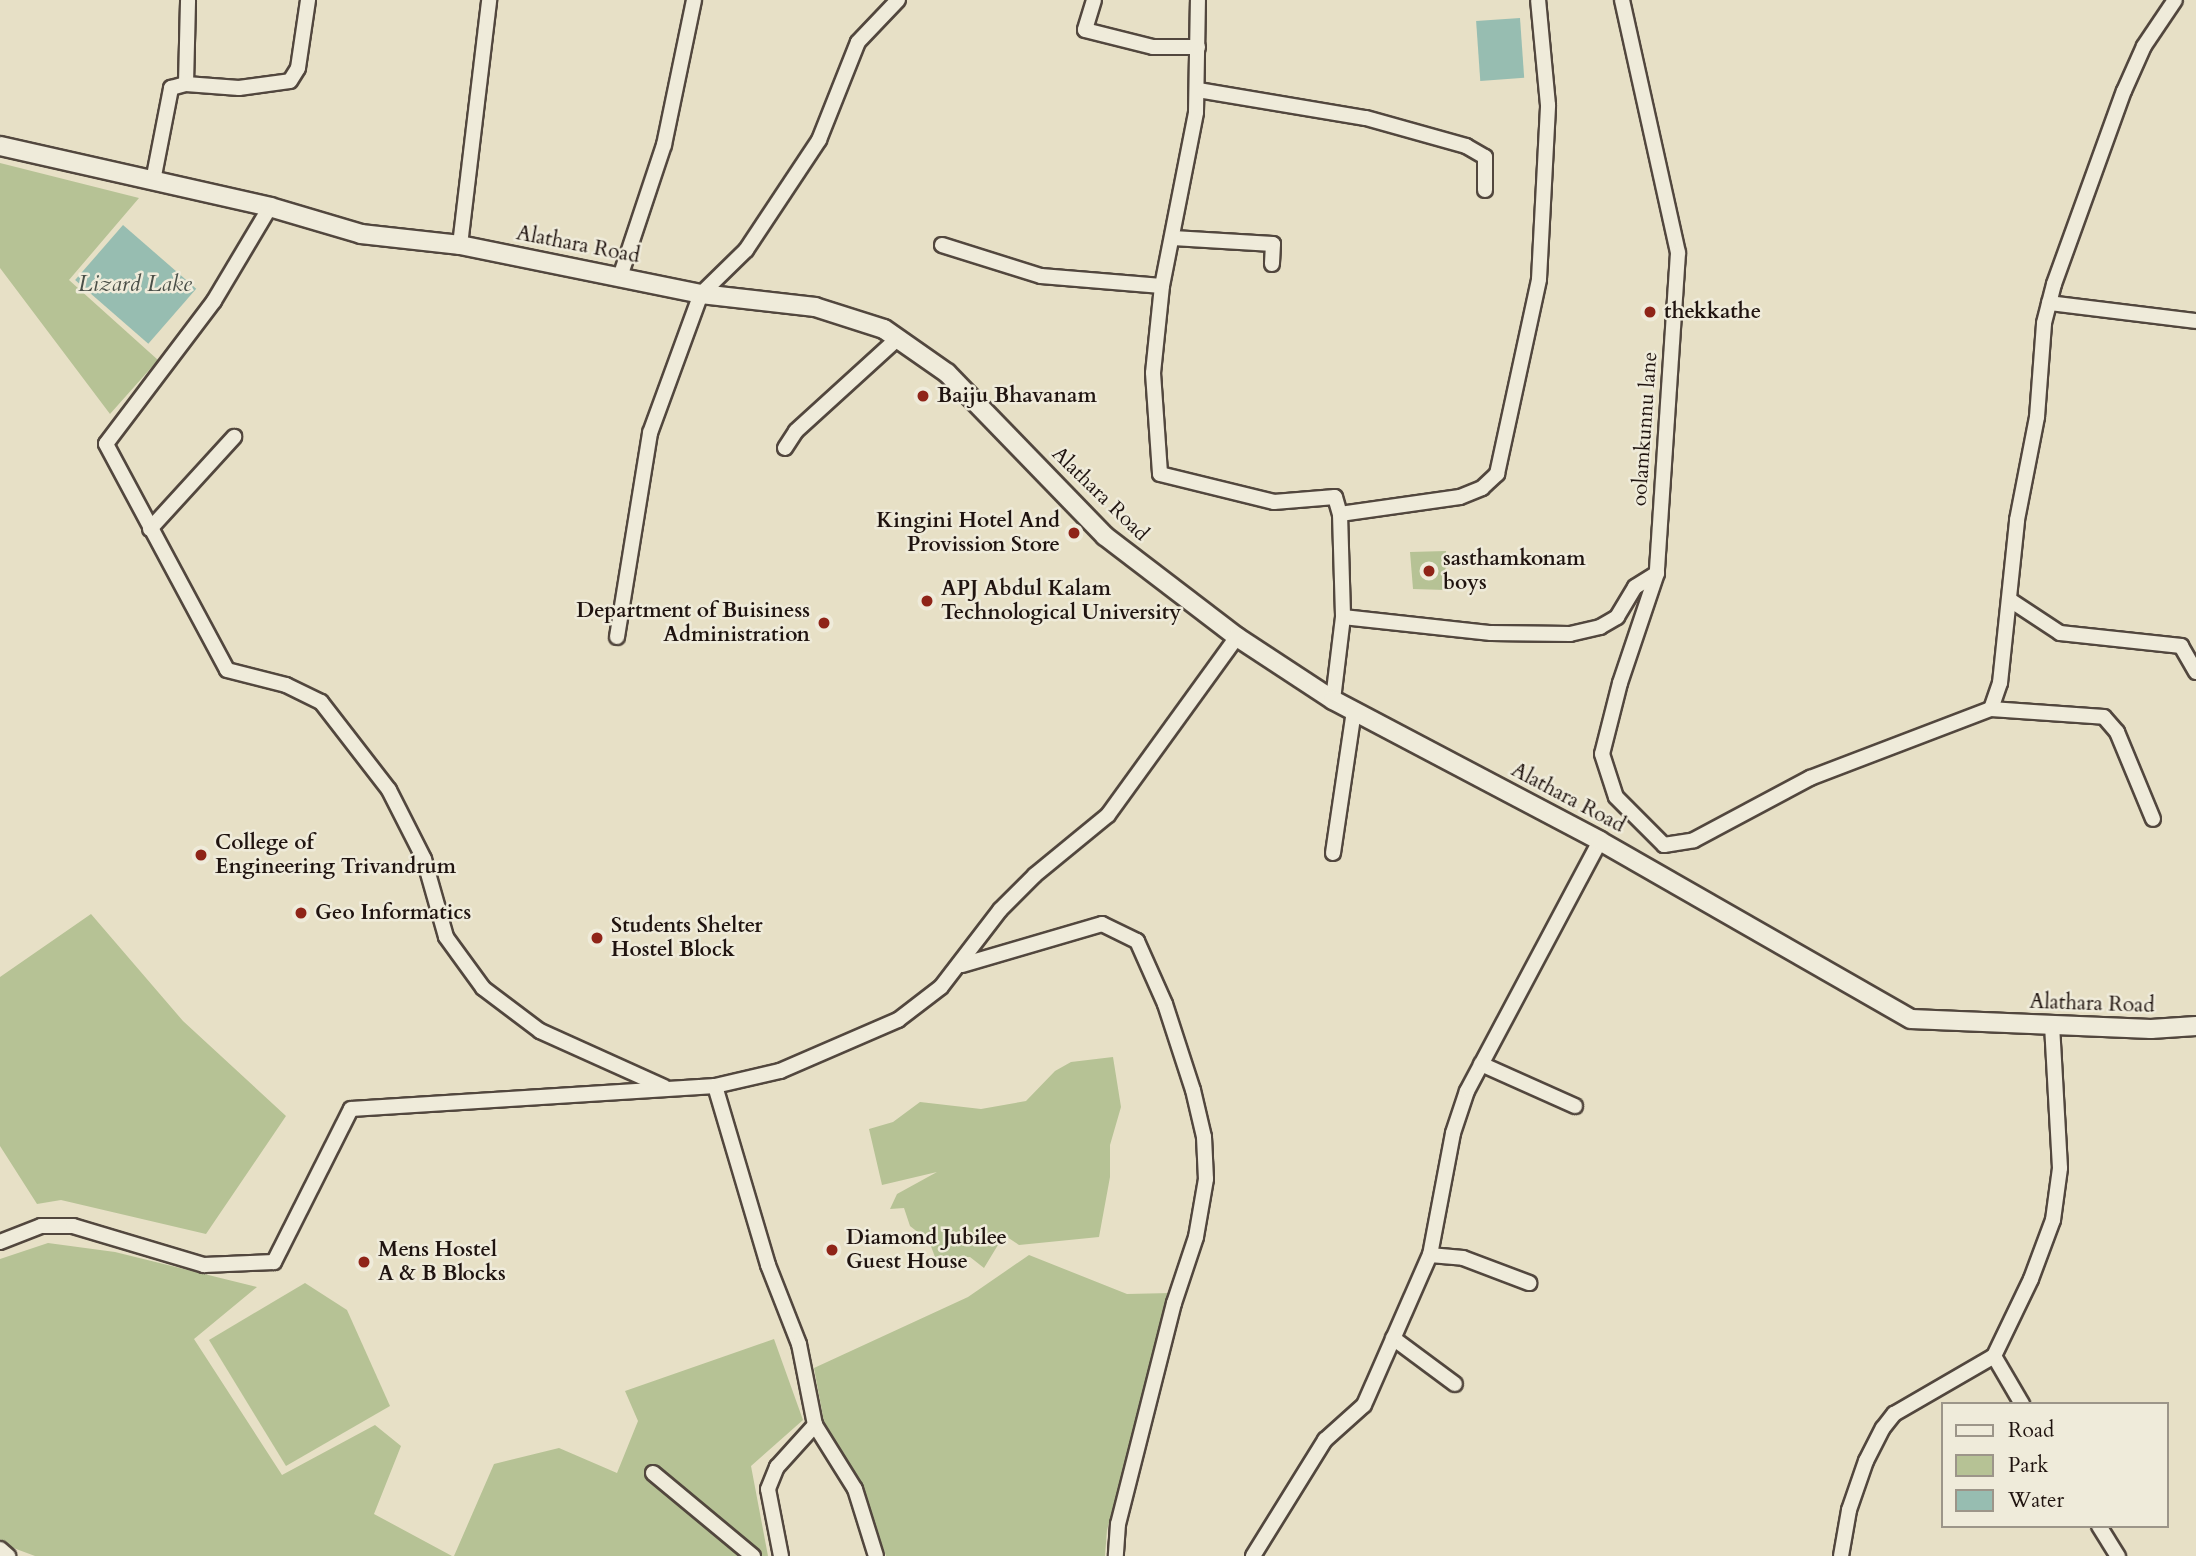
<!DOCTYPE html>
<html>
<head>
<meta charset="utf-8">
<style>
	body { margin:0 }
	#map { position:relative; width:2196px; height:1556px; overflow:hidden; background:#e7e0c6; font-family:Cardo,serif }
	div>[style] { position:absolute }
	.green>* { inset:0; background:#b6c295 }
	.water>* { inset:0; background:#97bdb1; transform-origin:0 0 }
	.roads { filter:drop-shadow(2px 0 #52473e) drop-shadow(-2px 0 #52473e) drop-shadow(0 2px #52473e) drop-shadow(0 -2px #52473e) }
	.minor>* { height:14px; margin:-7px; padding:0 7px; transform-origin:7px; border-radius:7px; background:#efebda }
	.tertiary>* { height:18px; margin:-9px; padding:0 9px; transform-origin:9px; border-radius:9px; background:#efebda }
	.dots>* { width:19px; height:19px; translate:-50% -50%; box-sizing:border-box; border:4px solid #efebda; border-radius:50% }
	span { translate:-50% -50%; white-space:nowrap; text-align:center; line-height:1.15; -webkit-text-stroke:5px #efebda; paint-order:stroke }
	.street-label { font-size:21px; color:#201410 }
	.poi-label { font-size:21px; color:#201410; font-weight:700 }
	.left { translate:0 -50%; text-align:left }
	.right { translate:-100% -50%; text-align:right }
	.water-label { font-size:23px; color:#4a4f48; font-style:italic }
	.legend { position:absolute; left:1941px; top:1402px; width:228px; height:126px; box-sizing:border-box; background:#efebda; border:2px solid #9c9589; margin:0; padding:9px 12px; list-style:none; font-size:21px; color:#201410 }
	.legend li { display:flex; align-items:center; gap:14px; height:35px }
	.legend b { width:35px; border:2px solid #9c9589 }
</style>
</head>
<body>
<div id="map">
	<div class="green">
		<div style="clip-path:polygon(0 163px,139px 198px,69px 280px,158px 360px,110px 414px,0 268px)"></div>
		<div style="clip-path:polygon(1446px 551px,1445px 590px,1413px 589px,1410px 552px)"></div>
		<div style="clip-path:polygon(91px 914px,183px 1021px,286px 1116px,206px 1234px,61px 1200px,37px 1204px,0 1146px,0 977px)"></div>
		<div style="clip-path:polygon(1113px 1057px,1121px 1107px,1110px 1145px,1110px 1177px,1099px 1237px,1019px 1245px,1004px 1235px,984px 1268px,970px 1257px,935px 1257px,929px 1241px,910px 1226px,904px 1208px,890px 1209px,897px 1194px,937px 1172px,882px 1185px,869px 1129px,893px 1122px,920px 1102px,981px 1109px,1026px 1101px,1055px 1071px,1071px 1062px)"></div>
		<div style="clip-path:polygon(48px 1243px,115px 1252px,257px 1287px,194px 1339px,282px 1475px,375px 1425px,401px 1446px,374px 1514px,452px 1556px,35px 1556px,8px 1546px,0 1539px,0 1259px)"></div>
		<div style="clip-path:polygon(1029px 1255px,1127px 1294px,1171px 1293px,1107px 1530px,1105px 1556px,886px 1556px,861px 1486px,824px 1422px,814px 1368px,968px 1297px)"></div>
		<div style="clip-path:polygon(305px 1283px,347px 1310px,390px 1406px,286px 1466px,209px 1340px)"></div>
		<div style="clip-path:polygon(774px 1339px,803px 1420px,751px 1466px,768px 1556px,454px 1556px,494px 1464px,559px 1448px,617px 1473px,638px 1421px,625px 1391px)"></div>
	</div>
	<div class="water">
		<div style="left:1520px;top:18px;width:60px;height:44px;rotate:86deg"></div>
		<div style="left:123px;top:225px;width:97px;height:73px;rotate:41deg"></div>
	</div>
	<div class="roads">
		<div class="minor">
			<div style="left:1094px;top:0;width:31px;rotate:107deg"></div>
			<div style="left:1085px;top:30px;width:70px;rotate:14deg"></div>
			<div style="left:1153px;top:47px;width:45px"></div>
			<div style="left:1622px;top:0;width:259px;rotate:77.5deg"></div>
			<div style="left:1678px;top:253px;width:321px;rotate:93.8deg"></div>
			<div style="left:1657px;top:573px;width:116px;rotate:108.6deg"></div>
			<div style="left:1620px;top:683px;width:73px;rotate:104.2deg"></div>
			<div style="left:1602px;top:754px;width:45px;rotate:72deg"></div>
			<div style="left:1616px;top:797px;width:68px;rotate:45deg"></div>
			<div style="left:1664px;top:845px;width:30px;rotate:-9deg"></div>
			<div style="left:1694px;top:840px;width:132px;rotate:-28.1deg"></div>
			<div style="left:1810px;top:778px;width:194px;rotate:-20.9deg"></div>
			<div style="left:1991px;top:709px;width:28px;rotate:-71deg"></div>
			<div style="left:2000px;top:683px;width:164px;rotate:-84deg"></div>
			<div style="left:2017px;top:520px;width:105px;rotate:-79deg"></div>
			<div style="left:2037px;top:417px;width:94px;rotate:-85.7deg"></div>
			<div style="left:2044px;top:323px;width:40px;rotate:-75.6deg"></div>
			<div style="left:2054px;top:284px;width:205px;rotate:-70.1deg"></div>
			<div style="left:2124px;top:91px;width:49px;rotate:-66deg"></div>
			<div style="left:2144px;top:46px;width:55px;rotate:-56deg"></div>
			<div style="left:186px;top:84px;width:84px;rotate:-88.6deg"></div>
			<div style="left:1198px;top:90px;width:170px;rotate:9.5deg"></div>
			<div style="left:1366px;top:118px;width:104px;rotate:15.6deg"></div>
			<div style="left:1466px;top:146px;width:22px;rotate:30deg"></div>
			<div style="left:1485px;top:157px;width:33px;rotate:90deg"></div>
			<div style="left:153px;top:181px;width:95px;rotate:-79deg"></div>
			<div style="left:171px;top:88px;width:16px;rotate:-15deg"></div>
			<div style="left:186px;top:84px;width:53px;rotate:4.3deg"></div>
			<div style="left:239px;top:88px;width:51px;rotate:-7.8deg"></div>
			<div style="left:290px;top:81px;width:15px;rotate:-58deg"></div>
			<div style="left:298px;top:68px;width:69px;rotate:-81.6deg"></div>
			<div style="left:270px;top:207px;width:109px;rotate:120.8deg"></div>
			<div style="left:214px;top:301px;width:179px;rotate:127.1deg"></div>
			<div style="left:106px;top:444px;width:256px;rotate:61.8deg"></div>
			<div style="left:227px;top:670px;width:61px;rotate:14.3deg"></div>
			<div style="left:286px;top:685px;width:39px;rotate:26deg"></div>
			<div style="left:321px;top:702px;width:111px;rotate:52.3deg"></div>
			<div style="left:389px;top:790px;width:77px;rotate:63.1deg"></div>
			<div style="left:424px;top:859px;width:81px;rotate:74.2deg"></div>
			<div style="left:446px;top:937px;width:63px;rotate:54deg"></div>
			<div style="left:483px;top:988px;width:71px;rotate:37deg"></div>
			<div style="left:540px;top:1031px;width:136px;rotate:24.3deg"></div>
			<div style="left:1173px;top:238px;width:100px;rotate:3.4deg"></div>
			<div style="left:1273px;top:244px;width:20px;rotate:93deg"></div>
			<div style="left:460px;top:245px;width:247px;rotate:-83.2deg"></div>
			<div style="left:942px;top:245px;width:104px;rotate:17.4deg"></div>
			<div style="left:1041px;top:276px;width:121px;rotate:4.7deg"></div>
			<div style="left:1162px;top:286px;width:87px;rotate:95.9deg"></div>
			<div style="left:1153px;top:373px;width:101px;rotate:86deg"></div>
			<div style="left:1160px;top:474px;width:117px;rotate:13.8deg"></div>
			<div style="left:1274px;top:502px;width:61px;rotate:-4.7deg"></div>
			<div style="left:1335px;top:497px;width:18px;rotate:74deg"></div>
			<div style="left:1340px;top:514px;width:103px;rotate:88.3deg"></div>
			<div style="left:1343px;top:617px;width:84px;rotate:96.9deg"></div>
			<div style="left:620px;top:277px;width:139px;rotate:-71.6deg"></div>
			<div style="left:664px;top:145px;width:148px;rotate:-78.3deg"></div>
			<div style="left:1162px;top:286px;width:177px;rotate:-78.9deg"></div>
			<div style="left:1196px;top:112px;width:112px;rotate:-89deg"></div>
			<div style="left:2049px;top:303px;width:148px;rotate:7deg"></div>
			<div style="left:785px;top:448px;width:20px;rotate:-57deg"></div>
			<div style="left:796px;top:431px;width:137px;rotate:-42.3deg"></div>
			<div style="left:1340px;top:514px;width:121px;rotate:-8.1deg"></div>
			<div style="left:1460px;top:497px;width:24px;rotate:-22deg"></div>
			<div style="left:1482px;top:488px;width:21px;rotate:-43deg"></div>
			<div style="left:1497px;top:474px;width:199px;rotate:-77.8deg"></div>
			<div style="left:1539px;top:279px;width:174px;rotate:-87deg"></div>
			<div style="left:1548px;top:105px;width:105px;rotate:-95.4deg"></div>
			<div style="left:150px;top:529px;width:125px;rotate:-47.6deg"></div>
			<div style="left:2010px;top:600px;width:60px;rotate:33.4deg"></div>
			<div style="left:2060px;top:633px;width:122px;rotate:6.1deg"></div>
			<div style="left:2181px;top:646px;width:30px;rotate:60deg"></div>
			<div style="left:1343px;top:617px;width:149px;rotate:6.2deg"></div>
			<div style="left:1491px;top:633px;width:79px;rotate:0.7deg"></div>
			<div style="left:1570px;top:634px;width:31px;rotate:-13deg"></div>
			<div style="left:1600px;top:627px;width:20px;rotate:-30deg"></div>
			<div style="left:1617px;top:617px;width:35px;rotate:-59deg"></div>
			<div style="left:1635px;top:587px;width:26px;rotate:-32deg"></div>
			<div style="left:617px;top:637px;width:207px;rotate:-80.8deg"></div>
			<div style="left:650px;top:433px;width:148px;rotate:-69.9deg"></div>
			<div style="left:701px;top:294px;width:63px;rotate:-44.4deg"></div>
			<div style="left:746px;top:250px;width:132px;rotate:-56.4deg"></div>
			<div style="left:819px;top:140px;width:105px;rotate:-68.3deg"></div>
			<div style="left:858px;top:42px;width:58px;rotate:-46.4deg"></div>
			<div style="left:1991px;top:709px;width:113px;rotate:4deg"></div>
			<div style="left:2104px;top:717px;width:20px;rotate:49deg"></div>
			<div style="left:2117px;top:732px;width:94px;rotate:67.5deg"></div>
			<div style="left:1333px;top:853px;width:145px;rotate:-81.6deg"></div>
			<div style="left:962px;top:965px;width:146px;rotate:-16.3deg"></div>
			<div style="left:1102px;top:924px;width:39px;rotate:26deg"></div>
			<div style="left:1137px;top:941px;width:69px;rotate:66deg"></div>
			<div style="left:1165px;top:1004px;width:90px;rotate:72deg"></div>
			<div style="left:1193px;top:1090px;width:48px;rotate:76.8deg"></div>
			<div style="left:1204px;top:1137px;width:42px;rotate:87.3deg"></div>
			<div style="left:1206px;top:1179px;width:59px;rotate:99.8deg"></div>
			<div style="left:1196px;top:1237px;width:70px;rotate:108.4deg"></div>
			<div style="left:1174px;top:1303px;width:228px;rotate:104.2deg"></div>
			<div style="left:1118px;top:1524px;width:32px;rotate:94deg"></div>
			<div style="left:1481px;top:1064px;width:103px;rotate:24.1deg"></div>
			<div style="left:715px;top:1086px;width:187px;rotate:73.5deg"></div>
			<div style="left:768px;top:1265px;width:85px;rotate:68.6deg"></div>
			<div style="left:799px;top:1344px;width:83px;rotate:78.8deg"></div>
			<div style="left:815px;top:1425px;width:75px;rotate:58deg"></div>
			<div style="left:855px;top:1489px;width:70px;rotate:72.6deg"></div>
			<div style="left:0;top:1242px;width:44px;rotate:-21.3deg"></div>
			<div style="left:41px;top:1226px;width:32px"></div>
			<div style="left:73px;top:1226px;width:137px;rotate:16.6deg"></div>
			<div style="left:204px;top:1265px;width:70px;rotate:-2.5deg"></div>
			<div style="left:274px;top:1262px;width:171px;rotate:-63.3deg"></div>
			<div style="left:351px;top:1109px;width:365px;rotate:-3.6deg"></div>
			<div style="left:715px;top:1086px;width:67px;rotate:-13deg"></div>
			<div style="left:780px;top:1071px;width:129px;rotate:-23.4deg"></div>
			<div style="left:898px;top:1020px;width:54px;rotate:-37.5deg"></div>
			<div style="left:941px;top:987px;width:97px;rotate:-52.5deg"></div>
			<div style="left:1000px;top:910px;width:49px;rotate:-45deg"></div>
			<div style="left:1035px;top:875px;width:94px;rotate:-39.4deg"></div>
			<div style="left:1108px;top:815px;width:220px;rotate:-54.1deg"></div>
			<div style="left:1430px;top:1255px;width:33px;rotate:5deg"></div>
			<div style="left:1463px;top:1258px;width:71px;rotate:20.7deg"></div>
			<div style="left:1393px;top:1338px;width:77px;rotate:36.6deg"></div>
			<div style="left:1994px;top:1356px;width:56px;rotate:59.7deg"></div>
			<div style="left:653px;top:1473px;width:130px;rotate:39.7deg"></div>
			<div style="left:2099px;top:1526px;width:36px;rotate:58deg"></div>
			<div style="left:0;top:1549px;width:11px;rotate:41deg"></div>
			<div style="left:781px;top:1556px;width:68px;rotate:-101deg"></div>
			<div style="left:768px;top:1489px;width:24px;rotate:-68deg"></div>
			<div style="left:777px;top:1467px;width:57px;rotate:-47.9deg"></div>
			<div style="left:1253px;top:1556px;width:137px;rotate:-58.2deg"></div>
			<div style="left:1325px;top:1440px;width:52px;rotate:-41.9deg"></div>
			<div style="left:1364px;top:1405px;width:164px;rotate:-66.3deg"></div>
			<div style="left:1430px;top:1255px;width:124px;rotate:-79.3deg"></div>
			<div style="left:1453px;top:1133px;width:44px;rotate:-71.6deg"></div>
			<div style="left:1467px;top:1091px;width:283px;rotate:-62deg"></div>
			<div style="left:1841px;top:1556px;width:47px;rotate:-80.1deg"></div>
			<div style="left:1849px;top:1510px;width:52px;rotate:-70.9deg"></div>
			<div style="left:1866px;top:1461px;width:37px;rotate:-63deg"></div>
			<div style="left:1883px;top:1428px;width:18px;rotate:-52deg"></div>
			<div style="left:1894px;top:1414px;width:116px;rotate:-30.1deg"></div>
			<div style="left:1994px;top:1356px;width:85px;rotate:-64.3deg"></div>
			<div style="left:2031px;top:1279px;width:63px;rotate:-69.6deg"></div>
			<div style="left:2053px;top:1220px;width:52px;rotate:-82.3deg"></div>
			<div style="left:2060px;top:1168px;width:142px;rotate:-93.2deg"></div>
		</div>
		<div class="tertiary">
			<div style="left:0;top:146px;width:277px;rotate:12.7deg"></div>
			<div style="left:270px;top:207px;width:95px;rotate:16.5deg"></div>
			<div style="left:361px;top:234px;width:100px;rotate:6.3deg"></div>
			<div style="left:460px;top:245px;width:246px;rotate:11.5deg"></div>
			<div style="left:701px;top:294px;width:115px;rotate:6.5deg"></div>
			<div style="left:815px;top:307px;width:72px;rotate:17.7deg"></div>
			<div style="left:884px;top:329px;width:77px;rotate:34.9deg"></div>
			<div style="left:947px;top:373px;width:227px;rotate:45.9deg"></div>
			<div style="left:1105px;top:536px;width:166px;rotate:37.4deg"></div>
			<div style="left:1237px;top:637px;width:115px;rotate:33.3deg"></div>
			<div style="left:1333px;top:700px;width:302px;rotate:27.8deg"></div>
			<div style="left:1600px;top:841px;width:358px;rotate:29.8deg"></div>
			<div style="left:1911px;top:1019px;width:240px;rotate:2.4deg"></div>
			<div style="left:2151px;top:1029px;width:45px;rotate:-3.8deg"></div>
		</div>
	</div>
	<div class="dots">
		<div style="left:1650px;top:312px;background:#8f2418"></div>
		<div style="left:923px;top:396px;background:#8f2418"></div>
		<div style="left:1074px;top:533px;background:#8f2418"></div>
		<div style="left:1429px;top:571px;background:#8f2418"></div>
		<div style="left:927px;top:601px;background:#8f2418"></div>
		<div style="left:824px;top:623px;background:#8f2418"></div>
		<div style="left:201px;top:855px;background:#8f2418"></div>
		<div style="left:301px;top:913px;background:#8f2418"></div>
		<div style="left:597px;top:938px;background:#8f2418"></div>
		<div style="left:832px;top:1250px;background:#8f2418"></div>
		<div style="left:364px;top:1262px;background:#8f2418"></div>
	</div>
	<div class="street-label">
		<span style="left:578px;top:245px;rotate:11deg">Alathara Road</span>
		<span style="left:1645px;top:429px;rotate:-86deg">oolamkunnu lane</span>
		<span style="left:1100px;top:494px;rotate:44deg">Alathara Road</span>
		<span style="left:1568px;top:798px;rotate:28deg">Alathara Road</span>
		<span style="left:2092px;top:1004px;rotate:2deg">Alathara Road</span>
	</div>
	<div class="poi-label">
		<span class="left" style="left:1664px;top:312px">thekkathe</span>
		<span class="left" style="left:937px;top:396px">Baiju Bhavanam</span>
		<span class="right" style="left:1060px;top:533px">Kingini Hotel And<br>Provission Store</span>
		<span class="left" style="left:1443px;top:571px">sasthamkonam<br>boys</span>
		<span class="left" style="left:941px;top:601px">APJ Abdul Kalam<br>Technological University</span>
		<span class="right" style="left:810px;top:623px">Department of Buisiness<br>Administration</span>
		<span class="left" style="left:215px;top:855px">College of<br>Engineering Trivandrum</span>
		<span class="left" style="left:315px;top:913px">Geo Informatics</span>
		<span class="left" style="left:611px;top:938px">Students Shelter<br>Hostel Block</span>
		<span class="left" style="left:846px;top:1250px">Diamond Jubilee<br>Guest House</span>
		<span class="left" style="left:378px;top:1262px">Mens Hostel<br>A &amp; B Blocks</span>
	</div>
	<div class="water-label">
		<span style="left:135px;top:284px">Lizard Lake</span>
	</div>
	<ul class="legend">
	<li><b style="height:9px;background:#efebda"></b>Road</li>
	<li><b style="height:19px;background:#b6c295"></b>Park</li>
	<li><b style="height:19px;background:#97bdb1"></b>Water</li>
	</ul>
</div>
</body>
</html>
